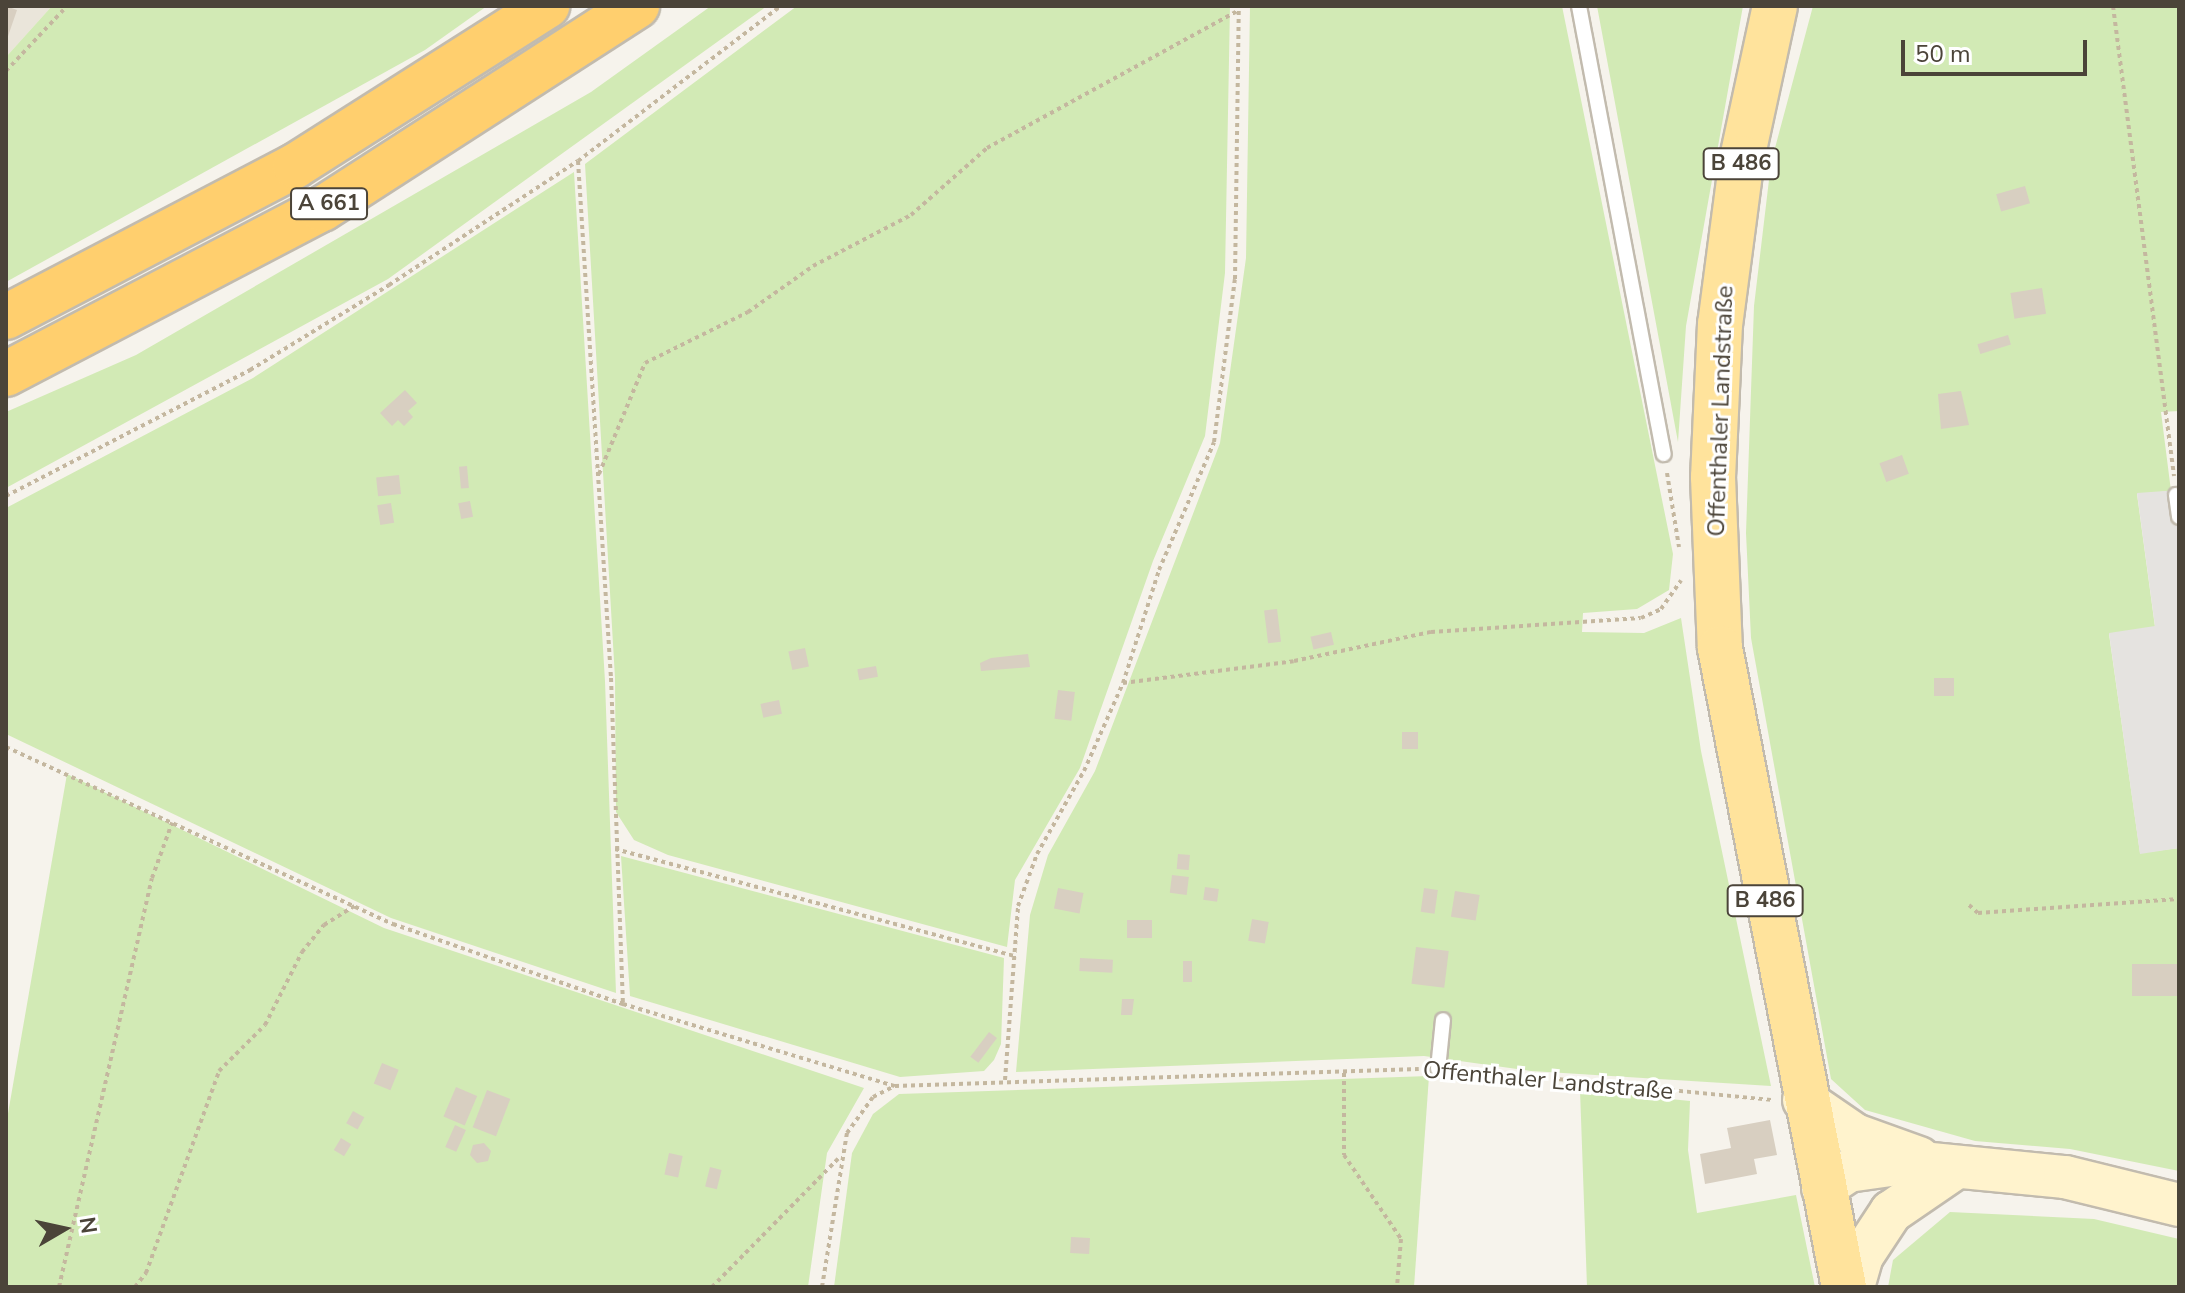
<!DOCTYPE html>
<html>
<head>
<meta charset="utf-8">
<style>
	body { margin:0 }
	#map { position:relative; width:2185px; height:1293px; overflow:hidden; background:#f6f3ec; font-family:"Nunito Sans",sans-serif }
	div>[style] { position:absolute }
	.residential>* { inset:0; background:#eae5da }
	.green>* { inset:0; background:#d2eab5 }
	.parking>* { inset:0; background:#e5e3e0 }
	.building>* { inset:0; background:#d8cfc1; transform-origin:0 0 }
	.path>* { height:4px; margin-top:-2px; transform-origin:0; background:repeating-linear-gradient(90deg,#c4b79f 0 4px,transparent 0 8px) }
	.roads { filter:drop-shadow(2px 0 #c2bbae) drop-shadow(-2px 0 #c2bbae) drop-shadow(0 2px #c2bbae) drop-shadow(0 -2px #c2bbae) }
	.lane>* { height:14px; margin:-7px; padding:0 7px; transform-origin:7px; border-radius:7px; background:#fff }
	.secondary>* { height:42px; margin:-21px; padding:0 21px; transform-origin:21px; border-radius:21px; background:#fff3cd }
	.primary>* { height:44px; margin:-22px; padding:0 22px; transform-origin:22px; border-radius:22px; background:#ffe39c }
	.highway>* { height:44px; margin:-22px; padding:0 22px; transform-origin:22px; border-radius:22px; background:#ffcf6e }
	span { translate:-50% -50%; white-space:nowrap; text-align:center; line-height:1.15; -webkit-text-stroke:6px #fff; paint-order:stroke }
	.shield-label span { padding:2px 6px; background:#fff; border:2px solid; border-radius:6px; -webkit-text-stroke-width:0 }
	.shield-label { font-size:22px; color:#4b4439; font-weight:700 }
	.street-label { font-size:24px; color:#4b4439 }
	.frame { position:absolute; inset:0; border:8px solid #4b4439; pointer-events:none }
	.north { position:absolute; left:24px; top:1189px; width:80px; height:80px; -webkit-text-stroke:6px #fff; paint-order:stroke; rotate:81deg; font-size:22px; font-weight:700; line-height:32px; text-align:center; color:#4b4439 }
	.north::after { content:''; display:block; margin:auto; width:28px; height:36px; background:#4b4439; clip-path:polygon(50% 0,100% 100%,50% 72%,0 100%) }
	.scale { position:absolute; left:1901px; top:40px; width:186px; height:36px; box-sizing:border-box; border:4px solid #4b4439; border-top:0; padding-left:10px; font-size:24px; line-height:28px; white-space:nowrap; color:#4b4439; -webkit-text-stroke:6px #fff; paint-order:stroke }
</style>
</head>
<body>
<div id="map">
	<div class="residential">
		<div style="clip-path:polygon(6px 6px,52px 6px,6px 57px)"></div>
	</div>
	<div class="green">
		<div style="clip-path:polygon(52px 6px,487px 6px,425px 50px,6px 282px,6px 57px)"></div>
		<div style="clip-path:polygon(711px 6px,767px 6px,388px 279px,6px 488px,6px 412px,136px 355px,591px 92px)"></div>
		<div style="clip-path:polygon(797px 6px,1230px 6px,1225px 273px,1205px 436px,1153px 561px,1080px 768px,1015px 880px,1007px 947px,668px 855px,634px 840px,616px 812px,615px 678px,585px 164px)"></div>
		<div style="clip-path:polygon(1250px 6px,1562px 6px,1673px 554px,1669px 590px,1637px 609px,1583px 613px,1582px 632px,1644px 633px,1681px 618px,1701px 751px,1771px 1086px,1531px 1071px,1424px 1056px,1016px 1072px,1030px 915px,1048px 855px,1095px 771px,1220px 443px,1246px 258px)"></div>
		<div style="clip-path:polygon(1597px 6px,1743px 6px,1686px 326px,1678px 442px)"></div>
		<div style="clip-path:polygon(1813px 6px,2179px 6px,2179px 411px,2161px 412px,2171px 491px,2137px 494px,2155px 627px,2109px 634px,2140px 853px,2179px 848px,2179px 1171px,2070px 1149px,1975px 1141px,1865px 1110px,1831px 1079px,1751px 638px,1746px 533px,1754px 306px,1771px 163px)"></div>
		<div style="clip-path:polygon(574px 172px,605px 681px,616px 993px,391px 918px,6px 734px,6px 508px,253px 378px)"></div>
		<div style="clip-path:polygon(67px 774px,384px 928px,864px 1088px,827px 1153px,808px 1287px,6px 1287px,6px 1125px)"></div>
		<div style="clip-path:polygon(621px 856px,1004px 958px,1001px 1044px,994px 1060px,984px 1071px,900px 1077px,630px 996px)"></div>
		<div style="clip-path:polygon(1429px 1076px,1414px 1287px,834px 1287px,852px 1153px,873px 1114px,899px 1094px)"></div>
		<div style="clip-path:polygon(1580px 1090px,1690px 1101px,1688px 1150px,1697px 1213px,1796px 1195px,1815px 1287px,1587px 1287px)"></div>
		<div style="clip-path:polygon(1950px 1212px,2094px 1219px,2179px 1239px,2179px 1287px,1888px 1287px,1893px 1260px)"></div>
	</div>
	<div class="parking">
		<div style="clip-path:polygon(2179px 490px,2179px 848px,2140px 854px,2109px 633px,2155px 626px,2137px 493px)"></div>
	</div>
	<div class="building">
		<div style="clip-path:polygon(6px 6px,17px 10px,6px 42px)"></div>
		<div style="left:2025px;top:186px;width:18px;height:30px;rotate:74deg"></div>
		<div style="left:2042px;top:288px;width:26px;height:32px;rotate:81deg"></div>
		<div style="left:2008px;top:335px;width:10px;height:32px;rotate:73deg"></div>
		<div style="clip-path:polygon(405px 390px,417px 403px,408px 411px,413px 417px,404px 426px,398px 420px,392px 426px,380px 413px)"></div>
		<div style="clip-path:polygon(1961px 391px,1969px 425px,1941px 429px,1938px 394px)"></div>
		<div style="left:1902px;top:455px;width:20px;height:24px;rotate:70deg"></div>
		<div style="left:467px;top:466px;width:22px;height:8px;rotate:85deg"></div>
		<div style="left:399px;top:475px;width:19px;height:23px;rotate:84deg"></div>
		<div style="left:470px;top:501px;width:16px;height:12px;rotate:79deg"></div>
		<div style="left:391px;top:503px;width:20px;height:14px;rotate:81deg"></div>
		<div style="left:1277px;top:609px;width:33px;height:13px;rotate:83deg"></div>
		<div style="left:1331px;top:632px;width:13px;height:21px;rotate:77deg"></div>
		<div style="left:805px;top:648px;width:19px;height:17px;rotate:78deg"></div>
		<div style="clip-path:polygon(1028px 654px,1030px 667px,981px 671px,980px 663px,991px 658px)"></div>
		<div style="left:876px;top:666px;width:11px;height:19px;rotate:80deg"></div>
		<div style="left:1934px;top:678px;width:20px;height:18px"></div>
		<div style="left:1058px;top:690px;width:17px;height:29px;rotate:7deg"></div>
		<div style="left:779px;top:700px;width:14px;height:19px;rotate:78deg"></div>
		<div style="left:1418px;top:732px;width:17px;height:16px;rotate:90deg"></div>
		<div style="left:1178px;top:854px;width:12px;height:15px;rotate:5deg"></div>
		<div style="left:1172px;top:875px;width:17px;height:18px;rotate:7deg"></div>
		<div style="left:1205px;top:887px;width:14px;height:13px;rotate:8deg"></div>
		<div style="left:1058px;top:888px;width:26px;height:21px;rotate:11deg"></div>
		<div style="left:1424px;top:888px;width:14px;height:24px;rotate:8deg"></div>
		<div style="left:1455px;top:891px;width:25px;height:26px;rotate:9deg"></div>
		<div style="left:1252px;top:919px;width:17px;height:22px;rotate:10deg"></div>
		<div style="left:1127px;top:920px;width:25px;height:18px"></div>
		<div style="left:1416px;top:947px;width:33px;height:37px;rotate:7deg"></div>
		<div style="left:1080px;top:958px;width:33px;height:13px;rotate:3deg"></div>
		<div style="left:1183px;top:961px;width:9px;height:21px"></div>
		<div style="left:2179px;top:964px;width:32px;height:47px;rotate:90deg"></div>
		<div style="clip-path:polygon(1122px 999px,1134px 999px,1132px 1015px,1121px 1015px)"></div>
		<div style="left:989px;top:1032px;width:10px;height:31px;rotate:37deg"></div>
		<div style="left:382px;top:1063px;width:18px;height:22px;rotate:22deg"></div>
		<div style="left:456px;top:1087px;width:23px;height:32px;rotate:23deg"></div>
		<div style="left:487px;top:1090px;width:25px;height:40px;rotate:21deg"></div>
		<div style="left:353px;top:1111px;width:13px;height:14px;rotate:29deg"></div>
		<div style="clip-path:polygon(1770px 1120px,1777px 1155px,1754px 1159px,1757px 1174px,1705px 1184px,1700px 1154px,1731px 1148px,1727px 1128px)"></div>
		<div style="left:455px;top:1125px;width:12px;height:24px;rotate:24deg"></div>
		<div style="left:341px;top:1138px;width:12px;height:14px;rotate:31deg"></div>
		<div style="clip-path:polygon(484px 1143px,491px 1151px,488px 1161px,477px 1163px,470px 1155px,473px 1145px)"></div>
		<div style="left:669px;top:1153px;width:14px;height:22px;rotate:12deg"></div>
		<div style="left:710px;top:1167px;width:12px;height:20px;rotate:14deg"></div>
		<div style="left:1071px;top:1237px;width:19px;height:16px;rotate:3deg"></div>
	</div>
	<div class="path">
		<div style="left:2113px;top:6px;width:474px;rotate:82.6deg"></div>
		<div style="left:6px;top:71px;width:89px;rotate:-46.8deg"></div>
		<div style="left:578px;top:161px;width:518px;rotate:86.35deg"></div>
		<div style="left:611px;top:678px;width:326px;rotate:87.9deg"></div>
		<div style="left:1667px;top:473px;width:75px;rotate:80.8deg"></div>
		<div style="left:599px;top:474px;width:120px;rotate:-67.5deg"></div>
		<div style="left:645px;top:363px;width:115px;rotate:-26.3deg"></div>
		<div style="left:748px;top:312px;width:80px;rotate:-35.3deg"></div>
		<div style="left:813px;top:266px;width:110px;rotate:-27.5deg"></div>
		<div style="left:911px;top:215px;width:101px;rotate:-41.4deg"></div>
		<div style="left:987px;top:148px;width:287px;rotate:-28.7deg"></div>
		<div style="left:6px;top:496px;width:275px;rotate:-27.3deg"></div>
		<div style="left:250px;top:370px;width:163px;rotate:-31.4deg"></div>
		<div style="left:389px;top:285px;width:226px;rotate:-33.3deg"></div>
		<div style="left:578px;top:161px;width:255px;rotate:-37.4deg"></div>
		<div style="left:1123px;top:683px;width:172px;rotate:-7.3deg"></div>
		<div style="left:1294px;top:661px;width:140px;rotate:-12deg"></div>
		<div style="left:1431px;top:632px;width:210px;rotate:-3.8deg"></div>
		<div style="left:1641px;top:618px;width:22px;rotate:-24deg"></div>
		<div style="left:1661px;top:609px;width:35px;rotate:-55deg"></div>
		<div style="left:6px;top:747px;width:426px;rotate:24.6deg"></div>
		<div style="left:393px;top:924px;width:244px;rotate:19.2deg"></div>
		<div style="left:623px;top:1004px;width:284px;rotate:16.8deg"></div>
		<div style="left:895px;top:1086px;width:524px;rotate:-1.86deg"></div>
		<div style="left:615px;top:849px;width:413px;rotate:15deg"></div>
		<div style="left:1969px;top:905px;width:12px;rotate:42deg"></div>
		<div style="left:1978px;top:913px;width:201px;rotate:-4deg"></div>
		<div style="left:1456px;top:1069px;width:319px;rotate:5.6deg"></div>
		<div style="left:1344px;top:1073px;width:82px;rotate:90deg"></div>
		<div style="left:1344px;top:1155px;width:102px;rotate:55.8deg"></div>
		<div style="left:1401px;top:1239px;width:48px;rotate:94.8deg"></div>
		<div style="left:1005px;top:1080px;width:174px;rotate:-85.7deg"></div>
		<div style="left:1018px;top:906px;width:55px;rotate:-69.9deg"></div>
		<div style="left:1037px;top:854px;width:95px;rotate:-60.5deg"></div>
		<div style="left:1084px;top:771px;width:96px;rotate:-66.1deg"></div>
		<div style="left:1123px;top:683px;width:119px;rotate:-72.3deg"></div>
		<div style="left:1159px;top:570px;width:139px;rotate:-66.7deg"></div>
		<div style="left:1214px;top:442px;width:164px;rotate:-82.7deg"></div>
		<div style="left:1235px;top:279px;width:273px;rotate:-89.2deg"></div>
		<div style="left:59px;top:1287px;width:419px;rotate:-77.2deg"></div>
		<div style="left:152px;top:878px;width:59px;rotate:-70deg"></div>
		<div style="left:135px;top:1287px;width:18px;rotate:-52deg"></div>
		<div style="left:146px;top:1273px;width:215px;rotate:-70.1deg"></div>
		<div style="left:219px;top:1071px;width:65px;rotate:-45deg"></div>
		<div style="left:265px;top:1025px;width:82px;rotate:-63.1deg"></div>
		<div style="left:302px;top:952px;width:35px;rotate:-51deg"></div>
		<div style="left:324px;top:925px;width:36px;rotate:-32deg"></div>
		<div style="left:712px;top:1287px;width:180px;rotate:-45.5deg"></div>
		<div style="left:822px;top:1287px;width:156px;rotate:-80.8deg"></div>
		<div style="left:847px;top:1133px;width:44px;rotate:-54.2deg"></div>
		<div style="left:873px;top:1097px;width:22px;rotate:-27deg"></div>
	</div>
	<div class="roads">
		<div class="lane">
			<div style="left:1579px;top:6px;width:456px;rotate:79.3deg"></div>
			<div style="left:2176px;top:495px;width:22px;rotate:82deg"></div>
			<div style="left:1438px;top:1069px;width:49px;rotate:-84.2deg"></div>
		</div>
		<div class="secondary">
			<div style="left:1804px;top:1100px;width:62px;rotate:34.5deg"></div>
			<div style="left:1855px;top:1135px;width:68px;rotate:19.8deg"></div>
			<div style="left:1823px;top:1188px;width:30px;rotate:-34deg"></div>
			<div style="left:1848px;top:1171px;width:64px;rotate:-8.1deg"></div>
			<div style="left:1911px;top:1162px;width:155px;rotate:5.6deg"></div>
			<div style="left:2065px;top:1177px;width:117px;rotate:13.8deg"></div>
			<div style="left:1853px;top:1287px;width:32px;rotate:-74deg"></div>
			<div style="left:1862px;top:1256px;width:53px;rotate:-56.6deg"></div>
			<div style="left:1891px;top:1212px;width:78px;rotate:-34.5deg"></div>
		</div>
		<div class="primary">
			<div style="left:1775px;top:6px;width:156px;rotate:102.2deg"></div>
			<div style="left:1742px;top:158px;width:167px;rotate:97.5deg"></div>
			<div style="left:1720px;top:324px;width:153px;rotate:92.6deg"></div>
			<div style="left:1713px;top:477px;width:171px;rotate:87.7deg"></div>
			<div style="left:1720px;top:648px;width:651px;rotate:79.02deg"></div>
		</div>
		<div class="highway">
			<div style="left:6px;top:317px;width:326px;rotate:-27.6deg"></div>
			<div style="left:295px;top:166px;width:299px;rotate:-32.4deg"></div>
			<div style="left:6px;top:374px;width:356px;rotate:-27.6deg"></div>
			<div style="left:322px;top:209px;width:375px;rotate:-32.8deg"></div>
		</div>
	</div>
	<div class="shield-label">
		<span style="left:1741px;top:164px">B 486</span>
		<span style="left:329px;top:204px">A 661</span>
		<span style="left:1765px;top:901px">B 486</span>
	</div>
	<div class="street-label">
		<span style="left:1721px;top:411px;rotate:-88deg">Offenthaler Landstraße</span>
		<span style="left:1548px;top:1081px;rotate:5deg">Offenthaler Landstraße</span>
	</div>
	<div class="frame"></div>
	<div class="north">N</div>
	<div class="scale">50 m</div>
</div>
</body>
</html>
